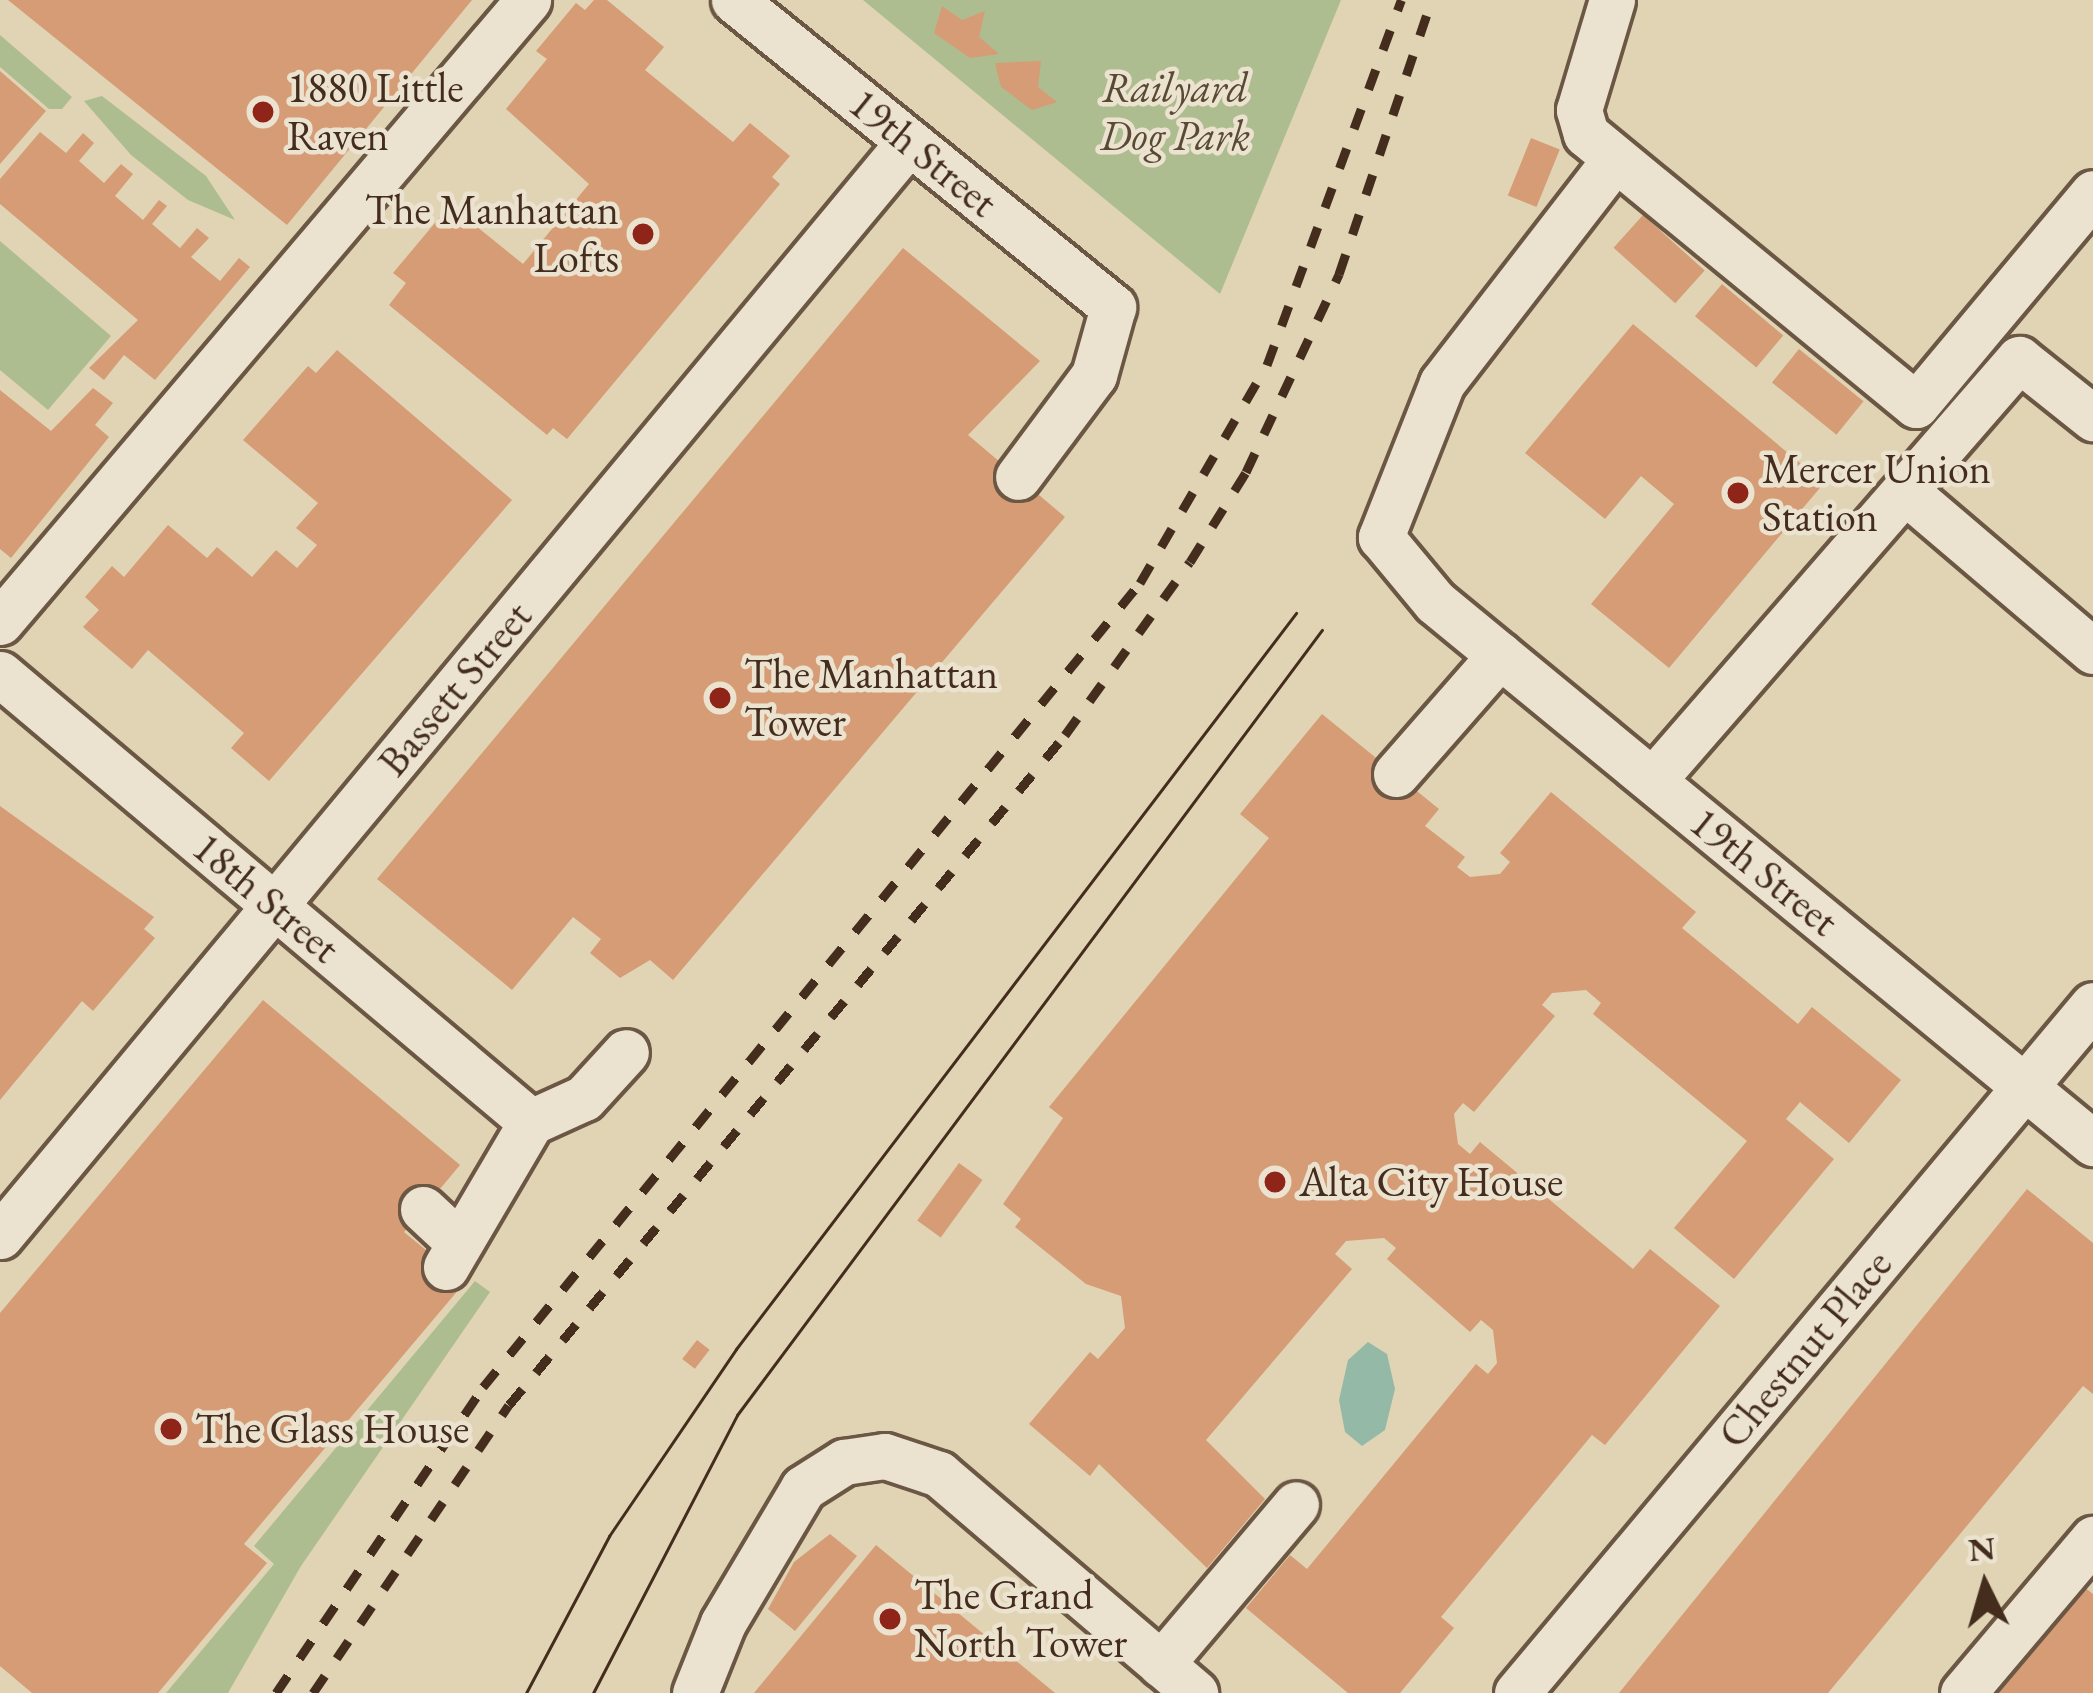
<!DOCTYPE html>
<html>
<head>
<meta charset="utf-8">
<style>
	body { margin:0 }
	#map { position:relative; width:2093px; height:1693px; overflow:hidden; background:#e0d4b5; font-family:"EB Garamond",serif }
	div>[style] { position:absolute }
	.green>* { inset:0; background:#aebd90 }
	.water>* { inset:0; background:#95b9a7 }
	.building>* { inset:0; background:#d59c75; transform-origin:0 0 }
	.roads { filter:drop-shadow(3px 0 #6b5743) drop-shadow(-3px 0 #6b5743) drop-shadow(0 3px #6b5743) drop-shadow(0 -3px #6b5743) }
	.minor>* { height:45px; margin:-22.5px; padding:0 22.5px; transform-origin:22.5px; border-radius:22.5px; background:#ebe3cf }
	.tram>* { height:3px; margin:-1.5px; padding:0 1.5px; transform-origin:1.5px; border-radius:1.5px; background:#442d1d }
	.rail>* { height:9px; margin-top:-4.5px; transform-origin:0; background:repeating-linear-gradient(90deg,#442d1d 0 21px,transparent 0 42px) }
	.dots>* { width:33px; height:33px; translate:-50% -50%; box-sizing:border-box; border:6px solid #ebe3cf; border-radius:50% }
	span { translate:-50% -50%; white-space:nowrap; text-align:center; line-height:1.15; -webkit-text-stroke:9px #ebe3cf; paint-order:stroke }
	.poi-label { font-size:42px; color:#442d1d }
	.left { translate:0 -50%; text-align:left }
	.right { translate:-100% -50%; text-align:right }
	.park-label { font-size:42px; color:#594a34; font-style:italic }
	.street-label { font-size:42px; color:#442d1d }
	.north { position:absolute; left:1925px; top:1525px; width:120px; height:120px; -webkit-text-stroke:9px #ebe3cf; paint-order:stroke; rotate:355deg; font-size:33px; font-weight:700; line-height:48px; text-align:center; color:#442d1d }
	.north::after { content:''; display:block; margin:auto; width:42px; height:54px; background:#442d1d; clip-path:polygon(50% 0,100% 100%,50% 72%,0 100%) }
</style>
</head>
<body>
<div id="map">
	<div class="green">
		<div style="clip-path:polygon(863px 0,1341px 0,1220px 294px)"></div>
		<div style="clip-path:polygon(0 35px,72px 97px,62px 109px,49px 109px,0 67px)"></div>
		<div style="clip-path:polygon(102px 96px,206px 176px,235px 220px,188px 200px,131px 155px,84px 101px)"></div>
		<div style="clip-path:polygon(0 241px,111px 336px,48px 410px,0 370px)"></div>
		<div style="clip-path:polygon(475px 1281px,490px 1292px,301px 1566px,228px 1693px,166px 1693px,274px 1564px,254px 1546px)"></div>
	</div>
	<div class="water">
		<div style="clip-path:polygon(1368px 1342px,1387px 1354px,1395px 1389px,1385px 1430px,1362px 1446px,1345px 1432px,1339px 1400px,1348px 1360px)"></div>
	</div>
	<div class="building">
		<div style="clip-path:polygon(8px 0,472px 0,287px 225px)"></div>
		<div style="clip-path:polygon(594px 0,607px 0,664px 47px,645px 70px,733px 142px,750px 123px,790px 156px,772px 177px,780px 184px,567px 439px,553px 428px,547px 435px,389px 305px,406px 283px,393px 273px,450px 205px,523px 264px,589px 184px,506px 109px,547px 59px,536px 51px,576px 3px,585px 10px)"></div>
		<div style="clip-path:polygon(942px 6px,962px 20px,985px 11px,979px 37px,999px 54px,970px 58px,934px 33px)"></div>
		<div style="clip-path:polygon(1041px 61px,1038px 87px,1057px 102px,1032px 110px,1001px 87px,995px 63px)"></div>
		<div style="clip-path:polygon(0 71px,46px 111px,0 164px)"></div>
		<div style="clip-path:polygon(40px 132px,66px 153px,83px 133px,94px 143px,79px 161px,104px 183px,121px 164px,133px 174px,115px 196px,143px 220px,159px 200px,167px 206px,152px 224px,180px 248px,197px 228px,209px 238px,191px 257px,220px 281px,239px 258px,250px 267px,155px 380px,124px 355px,104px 380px,89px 368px,138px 320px,0 204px,0 179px)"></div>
		<div style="left:1531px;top:138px;width:31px;height:62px;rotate:22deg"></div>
		<div style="left:1643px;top:215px;width:83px;height:44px;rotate:42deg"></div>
		<div style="clip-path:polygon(903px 248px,1040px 361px,968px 435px,1065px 517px,673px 980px,650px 960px,620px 978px,590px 953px,601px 939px,573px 917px,512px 990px,377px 879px)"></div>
		<div style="left:1722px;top:284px;width:80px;height:42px;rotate:40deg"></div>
		<div style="clip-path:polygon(1633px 324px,1824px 483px,1669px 668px,1591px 604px,1674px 504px,1641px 476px,1605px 519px,1525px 453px)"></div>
		<div style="left:1799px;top:349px;width:83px;height:43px;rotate:39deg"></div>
		<div style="clip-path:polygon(337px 350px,512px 500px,269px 781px,231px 748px,244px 733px,148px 650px,132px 669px,83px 627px,99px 610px,85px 597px,112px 566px,124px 577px,168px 525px,207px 558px,217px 547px,252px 577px,276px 550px,297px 568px,317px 545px,296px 528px,318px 503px,243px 440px,308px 366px,316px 373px)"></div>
		<div style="clip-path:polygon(93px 388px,113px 403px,95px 425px,109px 437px,11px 558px,0 549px,0 390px,51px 431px)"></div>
		<div style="clip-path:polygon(1322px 714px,1439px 809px,1425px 826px,1465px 857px,1457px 867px,1470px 877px,1500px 874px,1510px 862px,1500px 853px,1551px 792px,1696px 912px,1682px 928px,1798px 1024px,1812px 1007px,1901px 1080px,1849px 1143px,1800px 1102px,1786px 1119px,1834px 1159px,1734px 1279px,1674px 1228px,1747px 1141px,1593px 1014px,1601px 1003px,1586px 990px,1552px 993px,1542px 1005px,1555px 1016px,1474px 1112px,1463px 1103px,1454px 1114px,1458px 1144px,1470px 1154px,1480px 1142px,1633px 1269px,1650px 1249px,1720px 1306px,1605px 1445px,1592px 1435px,1441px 1617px,1454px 1628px,1400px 1693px,1348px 1693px,1246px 1608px,1290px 1555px,1307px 1569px,1476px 1364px,1488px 1374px,1497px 1363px,1493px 1330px,1481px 1320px,1470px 1332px,1387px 1259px,1396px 1248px,1384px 1238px,1346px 1241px,1335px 1254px,1352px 1269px,1206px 1440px,1265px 1499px,1207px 1568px,1099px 1464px,1090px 1476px,1029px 1424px,1090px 1352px,1098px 1359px,1125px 1328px,1121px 1296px,1086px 1284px,1015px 1227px,1021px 1219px,1003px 1204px,1063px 1118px,1049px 1107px,1269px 838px,1240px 814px)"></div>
		<div style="clip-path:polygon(0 806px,154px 917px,144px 929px,155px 938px,93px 1011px,82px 1001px,0 1100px)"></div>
		<div style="clip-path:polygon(263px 1000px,460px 1165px,404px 1232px,465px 1282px,244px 1544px,267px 1563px,158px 1693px,32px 1693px,0 1666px,0 1313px)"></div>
		<div style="left:959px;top:1163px;width:29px;height:71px;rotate:36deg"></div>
		<div style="clip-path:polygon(2027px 1189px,2093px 1243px,2093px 1394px,2083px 1386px,1828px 1693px,1619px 1693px)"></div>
		<div style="left:697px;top:1340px;width:16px;height:24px;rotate:38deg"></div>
		<div style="clip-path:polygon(830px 1534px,857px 1556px,795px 1631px,768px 1609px,794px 1562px)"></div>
		<div style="clip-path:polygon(876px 1545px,1055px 1693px,754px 1693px)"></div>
		<div style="clip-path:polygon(2074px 1579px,2093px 1594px,2093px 1693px,1979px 1693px)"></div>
	</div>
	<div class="roads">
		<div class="minor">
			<div style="left:734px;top:0;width:488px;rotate:39deg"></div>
			<div style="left:1113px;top:307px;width:71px;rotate:105.6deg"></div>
			<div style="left:1094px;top:375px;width:127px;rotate:126.7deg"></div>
			<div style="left:1612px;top:0;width:115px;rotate:106.7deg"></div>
			<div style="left:1579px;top:110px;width:25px;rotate:74deg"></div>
			<div style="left:1586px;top:134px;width:427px;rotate:39.4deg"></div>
			<div style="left:1916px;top:405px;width:276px;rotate:-50.1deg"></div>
			<div style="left:1615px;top:159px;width:283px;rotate:127.7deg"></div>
			<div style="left:1442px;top:383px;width:166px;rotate:111.6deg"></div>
			<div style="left:1381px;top:537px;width:85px;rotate:50.3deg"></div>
			<div style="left:1435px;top:602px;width:852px;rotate:39.43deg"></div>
			<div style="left:1905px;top:491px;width:247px;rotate:40.4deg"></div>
			<div style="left:0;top:622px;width:816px;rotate:-49.67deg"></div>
			<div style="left:0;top:674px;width:695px;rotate:40.15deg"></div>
			<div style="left:1396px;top:774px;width:158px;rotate:-48.8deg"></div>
			<div style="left:1653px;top:780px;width:558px;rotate:-49deg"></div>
			<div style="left:2019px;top:359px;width:95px;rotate:38.6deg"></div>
			<div style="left:423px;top:1209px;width:33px;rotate:43deg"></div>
			<div style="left:0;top:1236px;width:1422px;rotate:-50.28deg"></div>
			<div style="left:446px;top:1267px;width:168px;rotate:-59.6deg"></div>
			<div style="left:531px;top:1122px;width:58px;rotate:-24.4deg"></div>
			<div style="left:584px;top:1098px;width:62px;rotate:-47.6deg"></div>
			<div style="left:1161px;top:1664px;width:209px;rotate:-49.8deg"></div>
			<div style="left:695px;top:1693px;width:75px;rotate:-68.2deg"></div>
			<div style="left:723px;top:1623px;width:157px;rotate:-59.3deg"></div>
			<div style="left:803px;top:1488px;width:49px;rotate:-32.4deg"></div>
			<div style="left:844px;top:1462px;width:41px;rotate:-8.3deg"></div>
			<div style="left:885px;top:1456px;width:57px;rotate:18.4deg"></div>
			<div style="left:939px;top:1474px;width:337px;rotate:40.5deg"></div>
			<div style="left:1517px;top:1693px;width:897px;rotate:-50.06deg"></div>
			<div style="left:1963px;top:1693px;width:202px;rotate:-49.8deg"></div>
		</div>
	</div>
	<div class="tram">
		<div style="left:526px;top:1693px;width:178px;rotate:-62.1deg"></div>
		<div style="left:609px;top:1536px;width:226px;rotate:-55.8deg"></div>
		<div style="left:736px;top:1349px;width:925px;rotate:-52.73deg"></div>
		<div style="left:593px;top:1693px;width:313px;rotate:-62.6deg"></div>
		<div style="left:737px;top:1415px;width:979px;rotate:-53.31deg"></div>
	</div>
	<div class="rail">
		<div style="left:276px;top:1693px;width:369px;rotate:-55.9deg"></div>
		<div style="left:483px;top:1387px;width:1038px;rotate:-50.75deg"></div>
		<div style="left:1140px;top:583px;width:252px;rotate:-59.8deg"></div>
		<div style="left:1267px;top:365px;width:389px;rotate:-69.8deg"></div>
		<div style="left:313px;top:1693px;width:348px;rotate:-55.8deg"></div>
		<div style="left:509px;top:1405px;width:871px;rotate:-50.31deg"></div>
		<div style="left:1065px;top:735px;width:213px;rotate:-54.2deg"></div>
		<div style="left:1190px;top:562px;width:106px;rotate:-58.1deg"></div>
		<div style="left:1246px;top:472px;width:219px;rotate:-64.8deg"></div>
		<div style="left:1339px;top:274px;width:289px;rotate:-71.3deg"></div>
	</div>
	<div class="dots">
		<div style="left:263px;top:112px;background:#8f2418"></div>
		<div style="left:643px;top:234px;background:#8f2418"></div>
		<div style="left:1738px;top:493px;background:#8f2418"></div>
		<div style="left:720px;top:698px;background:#8f2418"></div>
		<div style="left:1275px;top:1182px;background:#8f2418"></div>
		<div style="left:171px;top:1429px;background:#8f2418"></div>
		<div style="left:890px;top:1619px;background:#8f2418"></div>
	</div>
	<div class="poi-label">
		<span class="left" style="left:287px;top:112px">1880 Little<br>Raven</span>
		<span class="right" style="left:619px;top:234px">The Manhattan<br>Lofts</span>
		<span class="left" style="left:1762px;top:493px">Mercer Union<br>Station</span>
		<span class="left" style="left:744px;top:698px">The Manhattan<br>Tower</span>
		<span class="left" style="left:1299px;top:1182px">Alta City House</span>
		<span class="left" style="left:195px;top:1429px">The Glass House</span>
		<span class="left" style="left:914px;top:1619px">The Grand<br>North Tower</span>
	</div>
	<div class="park-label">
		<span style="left:1175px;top:112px">Railyard<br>Dog Park</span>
	</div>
	<div class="street-label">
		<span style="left:923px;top:153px;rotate:39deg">19th Street</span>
		<span style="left:455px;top:689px;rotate:-50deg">Bassett Street</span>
		<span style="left:1764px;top:872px;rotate:39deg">19th Street</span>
		<span style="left:266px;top:898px;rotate:40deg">18th Street</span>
		<span style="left:1805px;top:1349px;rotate:-50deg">Chestnut Place</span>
	</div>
	<div class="north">N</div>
</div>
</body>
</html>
